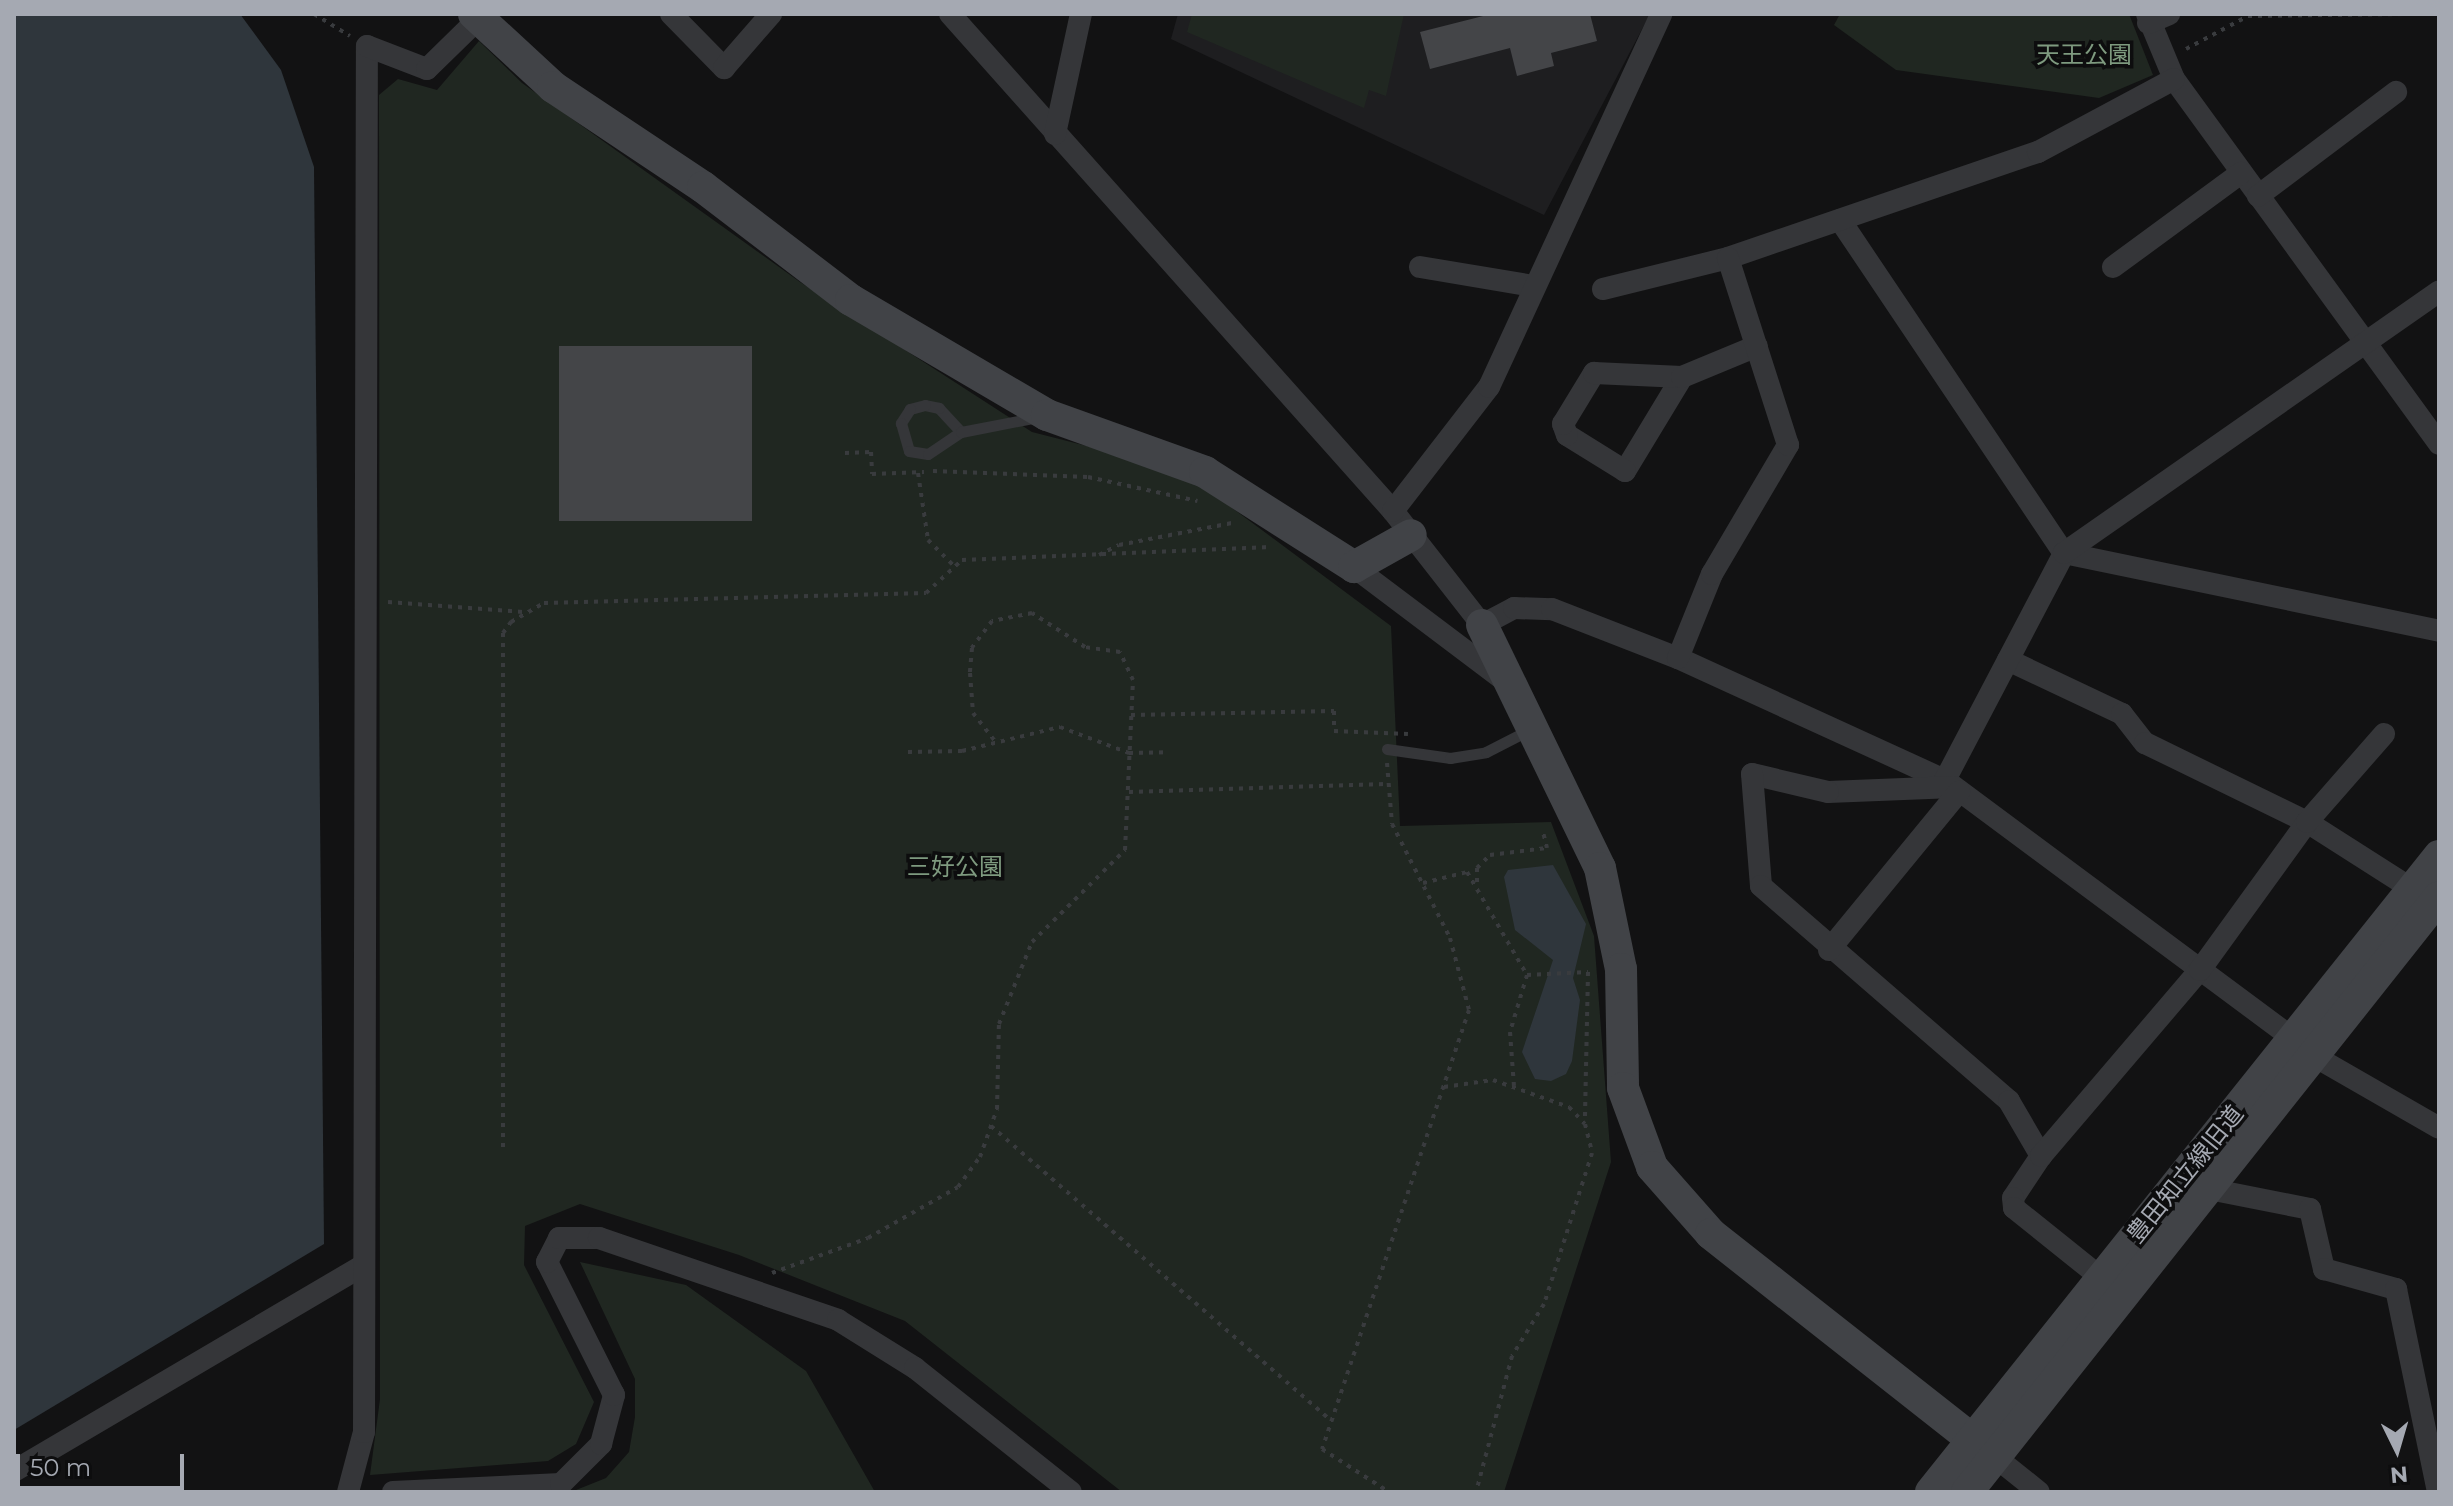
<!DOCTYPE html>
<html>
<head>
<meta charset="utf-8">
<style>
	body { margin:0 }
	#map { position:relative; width:2453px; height:1506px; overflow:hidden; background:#121213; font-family:Montserrat,"Noto Sans JP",sans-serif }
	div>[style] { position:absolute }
	.built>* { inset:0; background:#1e1e20 }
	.green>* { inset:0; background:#202721 }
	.water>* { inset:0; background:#2f363c }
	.building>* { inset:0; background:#444548; transform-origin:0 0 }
	.path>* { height:4px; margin-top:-2px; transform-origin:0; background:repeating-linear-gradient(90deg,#393b3e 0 4px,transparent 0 10px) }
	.lane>* { height:11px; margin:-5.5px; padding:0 5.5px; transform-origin:5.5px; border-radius:5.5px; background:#353639 }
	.street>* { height:22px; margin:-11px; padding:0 11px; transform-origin:11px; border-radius:11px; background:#353639 }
	.secondary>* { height:32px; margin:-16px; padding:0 16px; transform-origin:16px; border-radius:16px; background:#414347 }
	span { translate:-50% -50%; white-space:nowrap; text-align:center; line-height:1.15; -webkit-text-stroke:7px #0d0d0e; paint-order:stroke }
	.park-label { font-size:24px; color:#7e9a7f }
	.street-label { font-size:24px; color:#a5a9b2 }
	.frame { position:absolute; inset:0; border:16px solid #a5a9b2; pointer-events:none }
	.north { position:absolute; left:2357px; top:1410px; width:80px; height:80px; -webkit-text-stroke:6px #0d0d0e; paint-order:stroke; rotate:175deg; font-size:22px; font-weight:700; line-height:32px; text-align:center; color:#a5a9b2 }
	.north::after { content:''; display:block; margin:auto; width:28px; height:36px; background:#a5a9b2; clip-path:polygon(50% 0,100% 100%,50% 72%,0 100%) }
	.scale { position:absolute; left:16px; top:1454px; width:168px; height:36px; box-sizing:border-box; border:4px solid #a5a9b2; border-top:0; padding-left:10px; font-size:24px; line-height:28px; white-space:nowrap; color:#a5a9b2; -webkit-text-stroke:6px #0d0d0e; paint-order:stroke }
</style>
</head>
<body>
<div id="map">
	<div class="built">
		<div style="clip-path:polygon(1178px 14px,1650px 14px,1544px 215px,1171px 39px)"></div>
	</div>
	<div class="green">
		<div style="clip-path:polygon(1192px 14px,1404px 14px,1386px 96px,1369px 90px,1364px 108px,1187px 32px)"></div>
		<div style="clip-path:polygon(1840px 14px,2129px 14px,2153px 75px,2099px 98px,1896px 70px,1834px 25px)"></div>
		<div style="clip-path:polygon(479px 41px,522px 83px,800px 282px,1032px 432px,1181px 470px,1391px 626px,1400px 826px,1551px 822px,1594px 936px,1611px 1162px,1504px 1492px,1122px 1492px,905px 1321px,739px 1255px,580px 1204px,525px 1226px,524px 1265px,594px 1402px,576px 1444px,548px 1461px,370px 1475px,380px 1399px,379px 95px,398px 79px,437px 90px)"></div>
		<div style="clip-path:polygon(580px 1262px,686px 1285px,806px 1371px,875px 1492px,571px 1492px,606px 1478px,629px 1452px,635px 1417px,635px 1379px)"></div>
	</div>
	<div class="water">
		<div style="clip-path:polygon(14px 14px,240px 14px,281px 70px,314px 167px,324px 1244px,14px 1430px)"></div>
		<div style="clip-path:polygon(1553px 865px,1586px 924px,1573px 978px,1580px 1000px,1572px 1061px,1566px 1074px,1551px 1081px,1535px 1079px,1522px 1052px,1553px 960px,1515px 930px,1504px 877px,1508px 870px)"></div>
	</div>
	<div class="building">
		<div style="clip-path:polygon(1491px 14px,1590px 14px,1597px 41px,1551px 53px,1554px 66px,1517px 76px,1510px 48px,1430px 69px,1420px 32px)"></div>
		<div style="left:559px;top:346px;width:193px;height:175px"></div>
	</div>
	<div class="path">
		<div style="left:314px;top:14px;width:42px;rotate:31.4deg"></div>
		<div style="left:2186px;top:49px;width:70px;rotate:-28deg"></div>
		<div style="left:2248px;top:16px;width:176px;rotate:-0.7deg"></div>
		<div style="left:845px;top:453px;width:26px;rotate:-2deg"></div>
		<div style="left:871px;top:452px;width:22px;rotate:87deg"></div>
		<div style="left:872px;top:474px;width:52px;rotate:-2.2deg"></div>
		<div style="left:933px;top:471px;width:155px;rotate:2.2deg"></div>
		<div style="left:1088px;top:477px;width:112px;rotate:12.4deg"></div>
		<div style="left:918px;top:473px;width:68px;rotate:81.5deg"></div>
		<div style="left:928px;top:540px;width:38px;rotate:45deg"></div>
		<div style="left:1099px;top:555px;width:22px;rotate:-27deg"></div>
		<div style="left:1119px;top:545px;width:115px;rotate:-11deg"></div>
		<div style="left:388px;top:602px;width:135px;rotate:4.2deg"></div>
		<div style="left:1131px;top:715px;width:203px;rotate:-1.1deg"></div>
		<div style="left:1334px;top:711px;width:20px;rotate:90deg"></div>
		<div style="left:1334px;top:731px;width:74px;rotate:2.3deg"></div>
		<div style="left:908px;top:752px;width:54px;rotate:-1.1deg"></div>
		<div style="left:962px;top:751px;width:101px;rotate:-13.8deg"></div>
		<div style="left:1060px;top:727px;width:74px;rotate:20.6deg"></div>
		<div style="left:1129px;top:753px;width:39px;rotate:-1deg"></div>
		<div style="left:1387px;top:763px;width:61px;rotate:85.3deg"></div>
		<div style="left:1392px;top:824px;width:128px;rotate:63deg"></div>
		<div style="left:1450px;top:938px;width:74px;rotate:75.2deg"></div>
		<div style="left:1469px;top:1010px;width:463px;rotate:108.5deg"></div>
		<div style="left:1322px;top:1449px;width:80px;rotate:32.7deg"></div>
		<div style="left:1129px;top:792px;width:257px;rotate:-1.8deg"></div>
		<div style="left:1477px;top:882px;width:14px;rotate:-90deg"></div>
		<div style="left:1477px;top:868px;width:18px;rotate:-45deg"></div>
		<div style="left:1490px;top:855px;width:57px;rotate:-7deg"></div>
		<div style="left:1547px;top:848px;width:16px;rotate:-104deg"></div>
		<div style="left:1423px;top:883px;width:45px;rotate:-14deg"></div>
		<div style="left:1467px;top:872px;width:119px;rotate:59.8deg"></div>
		<div style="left:1527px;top:975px;width:59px;rotate:106.6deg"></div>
		<div style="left:1510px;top:1032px;width:54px;rotate:85.8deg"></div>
		<div style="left:1527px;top:975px;width:61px;rotate:-2.8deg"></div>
		<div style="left:1588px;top:972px;width:149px;rotate:91.2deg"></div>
		<div style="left:1444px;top:1087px;width:49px;rotate:-8.1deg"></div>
		<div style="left:1493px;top:1080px;width:81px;rotate:19.6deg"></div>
		<div style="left:1569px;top:1107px;width:23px;rotate:47deg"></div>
		<div style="left:1585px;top:1124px;width:30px;rotate:76deg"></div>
		<div style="left:1592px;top:1153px;width:158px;rotate:107.6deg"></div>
		<div style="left:1544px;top:1304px;width:61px;rotate:121.6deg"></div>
		<div style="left:1512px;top:1356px;width:141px;rotate:104.8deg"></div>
		<div style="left:991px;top:1126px;width:449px;rotate:40.9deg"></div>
		<div style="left:503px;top:1147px;width:514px;rotate:-90deg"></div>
		<div style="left:503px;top:633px;width:14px;rotate:-54deg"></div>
		<div style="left:511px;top:622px;width:38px;rotate:-30deg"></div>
		<div style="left:544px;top:603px;width:382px;rotate:-1.5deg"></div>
		<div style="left:926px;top:593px;width:49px;rotate:-42.5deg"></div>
		<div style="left:962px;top:560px;width:309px;rotate:-2.4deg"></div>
		<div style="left:772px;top:1273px;width:102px;rotate:-20deg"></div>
		<div style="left:868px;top:1238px;width:103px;rotate:-29.5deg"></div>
		<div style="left:958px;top:1187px;width:37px;rotate:-54deg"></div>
		<div style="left:980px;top:1157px;width:51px;rotate:-70.5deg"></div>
		<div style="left:997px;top:1109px;width:85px;rotate:-88.7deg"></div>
		<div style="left:999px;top:1024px;width:88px;rotate:-68.1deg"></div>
		<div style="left:1032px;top:942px;width:131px;rotate:-44.7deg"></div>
		<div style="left:1125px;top:850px;width:170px;rotate:-87.3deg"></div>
		<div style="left:1133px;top:680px;width:31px;rotate:-115deg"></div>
		<div style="left:1120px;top:652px;width:35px;rotate:-172deg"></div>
		<div style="left:1085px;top:647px;width:63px;rotate:-147.3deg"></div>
		<div style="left:1032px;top:613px;width:41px;rotate:168.7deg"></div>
		<div style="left:992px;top:621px;width:34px;rotate:127deg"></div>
		<div style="left:972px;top:648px;width:25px;rotate:95deg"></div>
		<div style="left:970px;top:673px;width:40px;rotate:85.7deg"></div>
		<div style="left:973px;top:713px;width:36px;rotate:52deg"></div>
	</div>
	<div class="lane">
		<div style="left:961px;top:432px;width:33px;rotate:-133deg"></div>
		<div style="left:939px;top:408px;width:14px;rotate:-168deg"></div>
		<div style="left:925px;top:405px;width:16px;rotate:165deg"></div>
		<div style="left:910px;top:409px;width:17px;rotate:123deg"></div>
		<div style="left:901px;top:423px;width:29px;rotate:74deg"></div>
		<div style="left:909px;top:451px;width:19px;rotate:9deg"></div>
		<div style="left:928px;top:454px;width:40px;rotate:-34deg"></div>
		<div style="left:961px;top:432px;width:78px;rotate:-11deg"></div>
		<div style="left:1387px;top:749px;width:64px;rotate:8.1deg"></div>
		<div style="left:1450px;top:758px;width:36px;rotate:-9deg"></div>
		<div style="left:1486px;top:752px;width:48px;rotate:-27.1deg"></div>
	</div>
	<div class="street">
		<div style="left:671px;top:14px;width:76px;rotate:45.5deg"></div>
		<div style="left:724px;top:68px;width:72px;rotate:-49deg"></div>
		<div style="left:950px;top:14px;width:666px;rotate:48.29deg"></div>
		<div style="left:1393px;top:511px;width:145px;rotate:52deg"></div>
		<div style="left:1482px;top:625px;width:36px;rotate:-28deg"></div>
		<div style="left:1514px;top:608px;width:38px;rotate:2deg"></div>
		<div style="left:1552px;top:609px;width:135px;rotate:21.3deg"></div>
		<div style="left:1678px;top:658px;width:294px;rotate:24.6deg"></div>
		<div style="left:1945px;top:780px;width:436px;rotate:36.6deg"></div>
		<div style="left:2147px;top:14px;width:70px;rotate:67.4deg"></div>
		<div style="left:2174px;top:79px;width:451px;rotate:54deg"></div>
		<div style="left:2148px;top:23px;width:23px;rotate:-23deg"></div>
		<div style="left:1055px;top:134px;width:123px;rotate:-77.8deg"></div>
		<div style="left:2258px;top:196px;width:173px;rotate:-37deg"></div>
		<div style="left:1840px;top:220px;width:401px;rotate:56.1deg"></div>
		<div style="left:2064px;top:553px;width:383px;rotate:11.7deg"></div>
		<div style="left:1420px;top:267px;width:115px;rotate:9.5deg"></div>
		<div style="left:2113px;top:267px;width:159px;rotate:-36.3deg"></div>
		<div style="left:1603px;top:289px;width:129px;rotate:-13.9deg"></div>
		<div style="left:1728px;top:258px;width:328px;rotate:-18.9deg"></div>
		<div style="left:2038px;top:152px;width:154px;rotate:-28.2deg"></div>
		<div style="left:1682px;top:377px;width:110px;rotate:121.2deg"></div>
		<div style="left:1625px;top:471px;width:68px;rotate:-148.2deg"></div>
		<div style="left:1567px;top:435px;width:12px;rotate:-110deg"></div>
		<div style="left:1563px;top:424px;width:60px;rotate:-58.7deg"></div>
		<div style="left:1594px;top:373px;width:88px;rotate:2.6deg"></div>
		<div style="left:1682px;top:377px;width:81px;rotate:-22.5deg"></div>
		<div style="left:1393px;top:511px;width:157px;rotate:-52.3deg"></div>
		<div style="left:1489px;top:387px;width:411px;rotate:-65.2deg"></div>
		<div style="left:1354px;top:567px;width:188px;rotate:37deg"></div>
		<div style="left:1678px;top:658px;width:91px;rotate:-68deg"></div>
		<div style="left:1712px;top:574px;width:150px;rotate:-59.5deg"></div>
		<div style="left:1788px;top:445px;width:196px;rotate:-107.8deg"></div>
		<div style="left:2008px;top:660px;width:126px;rotate:25.3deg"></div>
		<div style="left:2122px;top:714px;width:37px;rotate:52deg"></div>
		<div style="left:2145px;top:743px;width:180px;rotate:26deg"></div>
		<div style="left:2307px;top:822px;width:125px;rotate:32.5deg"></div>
		<div style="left:1945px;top:780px;width:256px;rotate:-62.3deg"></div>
		<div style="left:2064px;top:553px;width:457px;rotate:-34.9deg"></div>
		<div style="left:1954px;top:787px;width:126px;rotate:177.7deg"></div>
		<div style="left:1828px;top:792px;width:78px;rotate:-166.7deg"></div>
		<div style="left:1752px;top:774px;width:112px;rotate:85.4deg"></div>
		<div style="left:1761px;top:886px;width:328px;rotate:40.9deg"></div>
		<div style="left:2009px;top:1101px;width:64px;rotate:59.8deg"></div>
		<div style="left:2041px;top:1156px;width:50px;rotate:123.7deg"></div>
		<div style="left:2013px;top:1198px;width:10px;rotate:84deg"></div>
		<div style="left:2014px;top:1208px;width:110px;rotate:38.7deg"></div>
		<div style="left:1829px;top:950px;width:205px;rotate:-50.6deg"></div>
		<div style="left:2314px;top:1056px;width:144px;rotate:29.9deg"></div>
		<div style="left:2041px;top:1156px;width:245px;rotate:-49.5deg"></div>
		<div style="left:2200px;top:970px;width:183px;rotate:-54.1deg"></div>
		<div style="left:2307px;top:822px;width:117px;rotate:-48.8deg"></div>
		<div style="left:2209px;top:1189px;width:103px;rotate:11.2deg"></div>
		<div style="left:2310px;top:1209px;width:62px;rotate:76.9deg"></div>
		<div style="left:2324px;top:1269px;width:75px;rotate:15.5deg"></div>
		<div style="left:2396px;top:1289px;width:207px;rotate:78.3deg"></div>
		<div style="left:1984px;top:1448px;width:70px;rotate:38.7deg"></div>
		<div style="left:14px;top:1471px;width:406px;rotate:-30.5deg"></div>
		<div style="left:348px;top:1492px;width:62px;rotate:-75.1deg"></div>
		<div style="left:364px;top:1432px;width:1386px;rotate:-89.88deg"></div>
		<div style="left:367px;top:46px;width:64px;rotate:21deg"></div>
		<div style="left:427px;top:69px;width:71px;rotate:-44.4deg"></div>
		<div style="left:393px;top:1492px;width:168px;rotate:-2.7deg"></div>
		<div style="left:561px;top:1484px;width:57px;rotate:-45deg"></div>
		<div style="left:601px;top:1444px;width:51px;rotate:-75.1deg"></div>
		<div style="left:614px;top:1395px;width:149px;rotate:-116.7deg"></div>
		<div style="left:547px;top:1262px;width:27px;rotate:-63deg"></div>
		<div style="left:559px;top:1238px;width:40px"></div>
		<div style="left:599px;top:1238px;width:253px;rotate:18.9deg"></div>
		<div style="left:838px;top:1320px;width:91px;rotate:31.9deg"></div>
		<div style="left:915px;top:1368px;width:199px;rotate:38.5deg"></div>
	</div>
	<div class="secondary">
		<div style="left:474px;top:14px;width:108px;rotate:42.7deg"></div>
		<div style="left:553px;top:87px;width:180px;rotate:33.7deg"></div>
		<div style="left:703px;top:187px;width:186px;rotate:37.4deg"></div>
		<div style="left:851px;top:300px;width:227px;rotate:30.4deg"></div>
		<div style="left:1047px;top:415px;width:168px;rotate:19.8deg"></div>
		<div style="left:1205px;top:472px;width:177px;rotate:32.5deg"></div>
		<div style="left:1354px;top:567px;width:65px;rotate:-29.3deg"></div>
		<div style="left:1482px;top:625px;width:270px;rotate:64.1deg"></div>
		<div style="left:1600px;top:868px;width:103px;rotate:78.3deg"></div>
		<div style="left:1621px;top:969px;width:119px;rotate:89deg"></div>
		<div style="left:1623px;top:1088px;width:84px;rotate:69.8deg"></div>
		<div style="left:1652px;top:1167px;width:89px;rotate:48.6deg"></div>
		<div style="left:1711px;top:1234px;width:333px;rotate:38.2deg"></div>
		<div style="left:1931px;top:1492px;width:814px;rotate:-51.38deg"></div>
		<div style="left:1967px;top:1492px;width:759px;rotate:-51.58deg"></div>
	</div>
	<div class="park-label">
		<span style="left:2084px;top:55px">天王公園</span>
		<span style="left:955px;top:867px">三好公園</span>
	</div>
	<div class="street-label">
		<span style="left:2185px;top:1174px;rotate:-51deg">豊田知立線旧道</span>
	</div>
	<div class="frame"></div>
	<div class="north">N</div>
	<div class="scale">50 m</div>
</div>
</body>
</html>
